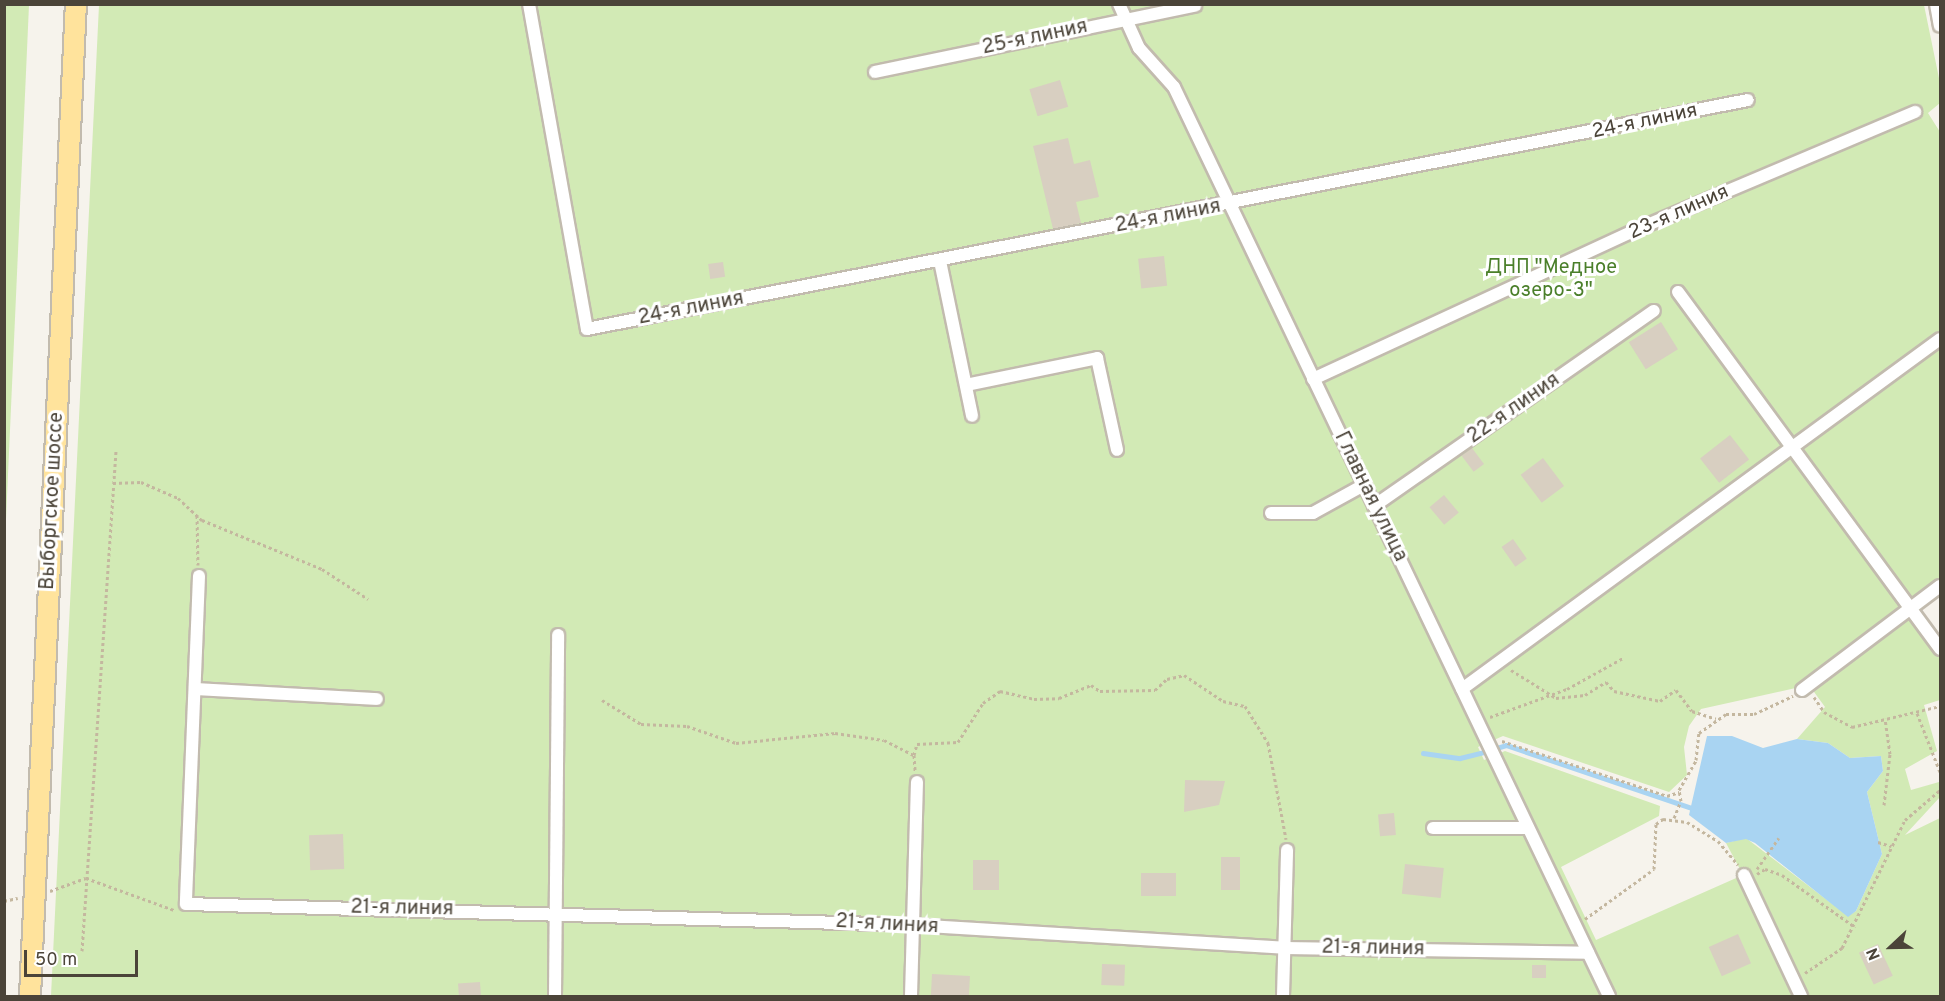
<!DOCTYPE html>
<html>
<head>
<meta charset="utf-8">
<style>
	body { margin:0 }
	#map { position:relative; width:1945px; height:1001px; overflow:hidden; background:#f6f3ec; font-family:Overpass,sans-serif }
	div>[style] { position:absolute }
	.green>* { inset:0; background:#d2eab5 }
	.water>* { inset:0; background:#a9d4f2 }
	.stream>* { height:4.5px; margin:-2.25px; padding:0 2.25px; transform-origin:2.25px; border-radius:2.25px; background:#a9d4f2 }
	.building>* { inset:0; background:#d8cfc1; transform-origin:0 0 }
	.path>* { height:3px; margin-top:-1.5px; transform-origin:0; background:repeating-linear-gradient(90deg,#c4b79f 0 3px,transparent 0 6px) }
	.roads { filter:drop-shadow(2px 0 #c2bbae) drop-shadow(-2px 0 #c2bbae) drop-shadow(0 2px #c2bbae) drop-shadow(0 -2px #c2bbae) }
	.street>* { height:12px; margin:-6px; padding:0 6px; transform-origin:6px; border-radius:6px; background:#fff }
	.primary>* { height:20px; margin:-10px; padding:0 10px; transform-origin:10px; border-radius:10px; background:#ffe39c }
	span { translate:-50% -50%; white-space:nowrap; text-align:center; line-height:1.15; -webkit-text-stroke:6px #fff; paint-order:stroke }
	.street-label { font-size:20px; color:#4b4439 }
	.park-label { font-size:20px; color:#4a7f2a }
	.frame { position:absolute; inset:0; border:6px solid #4b4439; pointer-events:none }
	.north { position:absolute; left:1861px; top:917px; width:60px; height:60px; -webkit-text-stroke:4px #fff; paint-order:stroke; rotate:248deg; font-size:16px; font-weight:700; line-height:24px; text-align:center; color:#4b4439 }
	.north::after { content:''; display:block; margin:auto; width:21px; height:27px; background:#4b4439; clip-path:polygon(50% 0,100% 100%,50% 72%,0 100%) }
	.scale { position:absolute; left:24px; top:950px; width:114px; height:27px; box-sizing:border-box; border:3px solid #4b4439; border-top:0; padding-left:8px; font-size:18px; line-height:21px; white-space:nowrap; color:#4b4439; -webkit-text-stroke:4px #fff; paint-order:stroke }
</style>
</head>
<body>
<div id="map">
	<div class="green">
		<div style="clip-path:polygon(29px 4px,29px 5px,5px 542px,4px 5px)"></div>
		<div style="clip-path:polygon(evenodd,99px 5px,1924px 5px,1940px 83px,1940px 103px,1928px 113px,1940px 132px,1940px 586px,1912px 608px,1940px 649px,1940px 700px,1924px 705px,1937px 751px,1905px 769px,1911px 790px,1939px 782px,1940px 797px,1905px 835px,1940px 818px,1940px 996px,51px 996px,99px 5px,1809px 685px,1825px 707px,1797px 739px,1828px 743px,1850px 758px,1881px 756px,1883px 771px,1867px 792px,1882px 854px,1856px 911px,1848px 916px,1746px 838px,1726px 843px,1743px 875px,1596px 940px,1561px 867px,1659px 816px,1660px 806px,1505px 751px,1484px 760px,1478px 747px,1503px 736px,1669px 792px,1687px 775px,1684px 747px,1689px 726px,1701px 709px,1809px 685px)"></div>
	</div>
	<div class="water">
		<div style="clip-path:polygon(1707px 736px,1732px 736px,1763px 748px,1797px 739px,1828px 743px,1850px 758px,1881px 756px,1883px 771px,1867px 792px,1882px 854px,1856px 911px,1848px 917px,1755px 843px,1746px 839px,1726px 843px,1689px 815px)"></div>
	</div>
	<div class="stream">
		<div style="left:1497px;top:748px;width:9px;rotate:-18deg"></div>
		<div style="left:1506px;top:745px;width:200px;rotate:18.7deg"></div>
		<div style="left:1423px;top:753px;width:37px;rotate:8deg"></div>
		<div style="left:1460px;top:758px;width:25px;rotate:-14deg"></div>
	</div>
	<div class="building">
		<div style="left:1060px;top:80px;width:28px;height:32px;rotate:73deg"></div>
		<div style="clip-path:polygon(1068px 138px,1074px 164px,1090px 160px,1099px 197px,1076px 202px,1081px 223px,1053px 229px,1033px 146px)"></div>
		<div style="left:1164px;top:256px;width:30px;height:26px;rotate:84deg"></div>
		<div style="left:723px;top:262px;width:15px;height:15px;rotate:82deg"></div>
		<div style="left:1661px;top:322px;width:32px;height:38px;rotate:58deg"></div>
		<div style="left:1730px;top:435px;width:31px;height:38px;rotate:52deg"></div>
		<div style="left:1472px;top:448px;width:20px;height:13px;rotate:53deg"></div>
		<div style="left:1543px;top:458px;width:35px;height:28px;rotate:53deg"></div>
		<div style="left:1444px;top:495px;width:23px;height:19px;rotate:50deg"></div>
		<div style="left:1513px;top:539px;width:24px;height:14px;rotate:55deg"></div>
		<div style="clip-path:polygon(1185px 780px,1225px 781px,1219px 805px,1184px 812px)"></div>
		<div style="left:1394px;top:813px;width:22px;height:16px;rotate:85deg"></div>
		<div style="left:343px;top:834px;width:35px;height:34px;rotate:88deg"></div>
		<div style="left:1221px;top:857px;width:19px;height:33px"></div>
		<div style="left:973px;top:860px;width:26px;height:30px"></div>
		<div style="left:1405px;top:864px;width:39px;height:30px;rotate:6deg"></div>
		<div style="left:1141px;top:873px;width:35px;height:23px"></div>
		<div style="left:1738px;top:934px;width:32px;height:32px;rotate:66deg"></div>
		<div style="left:1878px;top:944px;width:35px;height:21px;rotate:65deg"></div>
		<div style="left:1102px;top:964px;width:23px;height:21px;rotate:2deg"></div>
		<div style="left:1532px;top:965px;width:14px;height:13px"></div>
		<div style="left:932px;top:974px;width:38px;height:22px;rotate:3deg"></div>
		<div style="left:480px;top:982px;width:14px;height:22px;rotate:86deg"></div>
	</div>
	<div class="path">
		<div style="left:113px;top:483px;width:28px;rotate:-2deg"></div>
		<div style="left:141px;top:482px;width:40px;rotate:23.4deg"></div>
		<div style="left:178px;top:498px;width:33px;rotate:43deg"></div>
		<div style="left:202px;top:520px;width:130px;rotate:22.2deg"></div>
		<div style="left:322px;top:569px;width:55px;rotate:33.1deg"></div>
		<div style="left:197px;top:515px;width:50px;rotate:88.9deg"></div>
		<div style="left:1511px;top:670px;width:53px;rotate:31.9deg"></div>
		<div style="left:1556px;top:698px;width:29px;rotate:-6deg"></div>
		<div style="left:1585px;top:695px;width:25px;rotate:-32deg"></div>
		<div style="left:1606px;top:682px;width:12px;rotate:48deg"></div>
		<div style="left:1614px;top:691px;width:47px;rotate:12.3deg"></div>
		<div style="left:1660px;top:701px;width:19px;rotate:-35deg"></div>
		<div style="left:1676px;top:690px;width:26px;rotate:53deg"></div>
		<div style="left:1692px;top:711px;width:25px;rotate:18deg"></div>
		<div style="left:1814px;top:697px;width:18px;rotate:56deg"></div>
		<div style="left:1824px;top:712px;width:32px;rotate:28deg"></div>
		<div style="left:1852px;top:727px;width:90px;rotate:-13.4deg"></div>
		<div style="left:602px;top:700px;width:46px;rotate:31.6deg"></div>
		<div style="left:641px;top:724px;width:46px;rotate:2.5deg"></div>
		<div style="left:687px;top:726px;width:52px;rotate:19.1deg"></div>
		<div style="left:736px;top:743px;width:100px;rotate:-5.8deg"></div>
		<div style="left:835px;top:733px;width:49px;rotate:8.1deg"></div>
		<div style="left:884px;top:740px;width:34px;rotate:27deg"></div>
		<div style="left:914px;top:755px;width:16px;rotate:86deg"></div>
		<div style="left:1917px;top:713px;width:63px;rotate:68.7deg"></div>
		<div style="left:1490px;top:717px;width:82px;rotate:-20deg"></div>
		<div style="left:1567px;top:689px;width:64px;rotate:-29deg"></div>
		<div style="left:1502px;top:741px;width:174px;rotate:18.4deg"></div>
		<div style="left:1667px;top:796px;width:13px;rotate:-18deg"></div>
		<div style="left:914px;top:755px;width:11px;rotate:-75deg"></div>
		<div style="left:917px;top:744px;width:41px;rotate:-2.8deg"></div>
		<div style="left:958px;top:742px;width:46px;rotate:-57.3deg"></div>
		<div style="left:983px;top:703px;width:21px;rotate:-35deg"></div>
		<div style="left:1000px;top:691px;width:35px;rotate:13deg"></div>
		<div style="left:1034px;top:699px;width:25px;rotate:-2deg"></div>
		<div style="left:1059px;top:698px;width:35px;rotate:-22deg"></div>
		<div style="left:1091px;top:685px;width:11px;rotate:34deg"></div>
		<div style="left:1100px;top:691px;width:55px;rotate:-1deg"></div>
		<div style="left:1155px;top:690px;width:16px;rotate:-43deg"></div>
		<div style="left:1167px;top:679px;width:17px;rotate:-13deg"></div>
		<div style="left:1184px;top:675px;width:47px;rotate:33.7deg"></div>
		<div style="left:1223px;top:701px;width:23px;rotate:13deg"></div>
		<div style="left:1245px;top:706px;width:44px;rotate:58.1deg"></div>
		<div style="left:1268px;top:743px;width:98px;rotate:79.4deg"></div>
		<div style="left:1884px;top:805px;width:51px;rotate:-83.3deg"></div>
		<div style="left:1890px;top:754px;width:36px;rotate:-98deg"></div>
		<div style="left:1674px;top:818px;width:18px;rotate:-68deg"></div>
		<div style="left:1681px;top:801px;width:11px;rotate:-100deg"></div>
		<div style="left:1679px;top:790px;width:34px;rotate:-60deg"></div>
		<div style="left:1696px;top:760px;width:27px;rotate:-84deg"></div>
		<div style="left:1699px;top:733px;width:33px;rotate:-35deg"></div>
		<div style="left:1726px;top:714px;width:28px"></div>
		<div style="left:1754px;top:714px;width:43px;rotate:-24.8deg"></div>
		<div style="left:1878px;top:842px;width:14px;rotate:17deg"></div>
		<div style="left:1757px;top:869px;width:38px;rotate:-55deg"></div>
		<div style="left:1757px;top:874px;width:9px;rotate:-32deg"></div>
		<div style="left:1765px;top:869px;width:18px;rotate:19deg"></div>
		<div style="left:1782px;top:875px;width:90px;rotate:35.5deg"></div>
		<div style="left:50px;top:891px;width:38px;rotate:-20deg"></div>
		<div style="left:86px;top:878px;width:94px;rotate:20deg"></div>
		<div style="left:4px;top:901px;width:14px;rotate:-12deg"></div>
		<div style="left:1585px;top:919px;width:85px;rotate:-35.9deg"></div>
		<div style="left:1654px;top:869px;width:45px;rotate:-87.5deg"></div>
		<div style="left:1656px;top:824px;width:9px;rotate:-36deg"></div>
		<div style="left:1663px;top:819px;width:24px;rotate:7deg"></div>
		<div style="left:1687px;top:822px;width:36px;rotate:32deg"></div>
		<div style="left:1718px;top:841px;width:31px;rotate:50deg"></div>
		<div style="left:82px;top:951px;width:501px;rotate:-86.11deg"></div>
		<div style="left:1805px;top:973px;width:45px;rotate:-34deg"></div>
		<div style="left:1842px;top:948px;width:143px;rotate:-63.8deg"></div>
		<div style="left:1905px;top:820px;width:46px;rotate:-40.6deg"></div>
	</div>
	<div class="roads">
		<div class="street">
			<div style="left:529px;top:4px;width:330px;rotate:79.9deg"></div>
			<div style="left:587px;top:329px;width:1183px;rotate:-11.16deg"></div>
			<div style="left:1119px;top:4px;width:48px;rotate:65.6deg"></div>
			<div style="left:1139px;top:48px;width:52px;rotate:48.1deg"></div>
			<div style="left:1174px;top:87px;width:1008px;rotate:64.43deg"></div>
			<div style="left:1936px;top:4px;width:22px;rotate:80deg"></div>
			<div style="left:875px;top:72px;width:327px;rotate:-11.7deg"></div>
			<div style="left:940px;top:261px;width:158px;rotate:78.3deg"></div>
			<div style="left:1678px;top:292px;width:443px;rotate:53.7deg"></div>
			<div style="left:1313px;top:379px;width:358px;rotate:-24.8deg"></div>
			<div style="left:1638px;top:229px;width:301px;rotate:-22.9deg"></div>
			<div style="left:966px;top:385px;width:134px;rotate:-11.6deg"></div>
			<div style="left:1097px;top:358px;width:94px;rotate:77.7deg"></div>
			<div style="left:1374px;top:506px;width:341px;rotate:-34.9deg"></div>
			<div style="left:1271px;top:513px;width:42px"></div>
			<div style="left:1313px;top:513px;width:58px;rotate:-28.8deg"></div>
			<div style="left:199px;top:576px;width:328px;rotate:92.3deg"></div>
			<div style="left:186px;top:904px;width:725px;rotate:1.66deg"></div>
			<div style="left:911px;top:925px;width:374px;rotate:3.5deg"></div>
			<div style="left:1284px;top:948px;width:304px;rotate:0.9deg"></div>
			<div style="left:197px;top:689px;width:180px;rotate:3.2deg"></div>
			<div style="left:1462px;top:689px;width:592px;rotate:-36.21deg"></div>
			<div style="left:1802px;top:690px;width:173px;rotate:-37deg"></div>
			<div style="left:1433px;top:828px;width:95px"></div>
			<div style="left:1744px;top:875px;width:134px;rotate:64.8deg"></div>
			<div style="left:555px;top:996px;width:361px;rotate:-89.5deg"></div>
			<div style="left:911px;top:996px;width:214px;rotate:-88.4deg"></div>
			<div style="left:1283px;top:996px;width:146px;rotate:-88.4deg"></div>
		</div>
		<div class="primary">
			<div style="left:30px;top:996px;width:993px;rotate:-87.35deg"></div>
		</div>
	</div>
	<div class="street-label">
		<span style="left:1035px;top:38px;rotate:-12deg">25-я линия</span>
		<span style="left:1645px;top:122px;rotate:-12deg">24-я линия</span>
		<span style="left:1679px;top:213px;rotate:-24deg">23-я линия</span>
		<span style="left:1168px;top:217px;rotate:-11deg">24-я линия</span>
		<span style="left:691px;top:309px;rotate:-11deg">24-я линия</span>
		<span style="left:1514px;top:409px;rotate:-35deg">22-я линия</span>
		<span style="left:1370px;top:497px;rotate:64deg">Главная улица</span>
		<span style="left:53px;top:501px;rotate:-87deg">Выборгское шоссе</span>
		<span style="left:402px;top:909px;rotate:1deg">21-я линия</span>
		<span style="left:887px;top:925px;rotate:3deg">21-я линия</span>
		<span style="left:1373px;top:949px;rotate:1deg">21-я линия</span>
	</div>
	<div class="park-label">
		<span style="left:1551px;top:280px">ДНП "Медное<br>озеро-3"</span>
	</div>
	<div class="frame"></div>
	<div class="north">N</div>
	<div class="scale">50 m</div>
</div>
</body>
</html>
